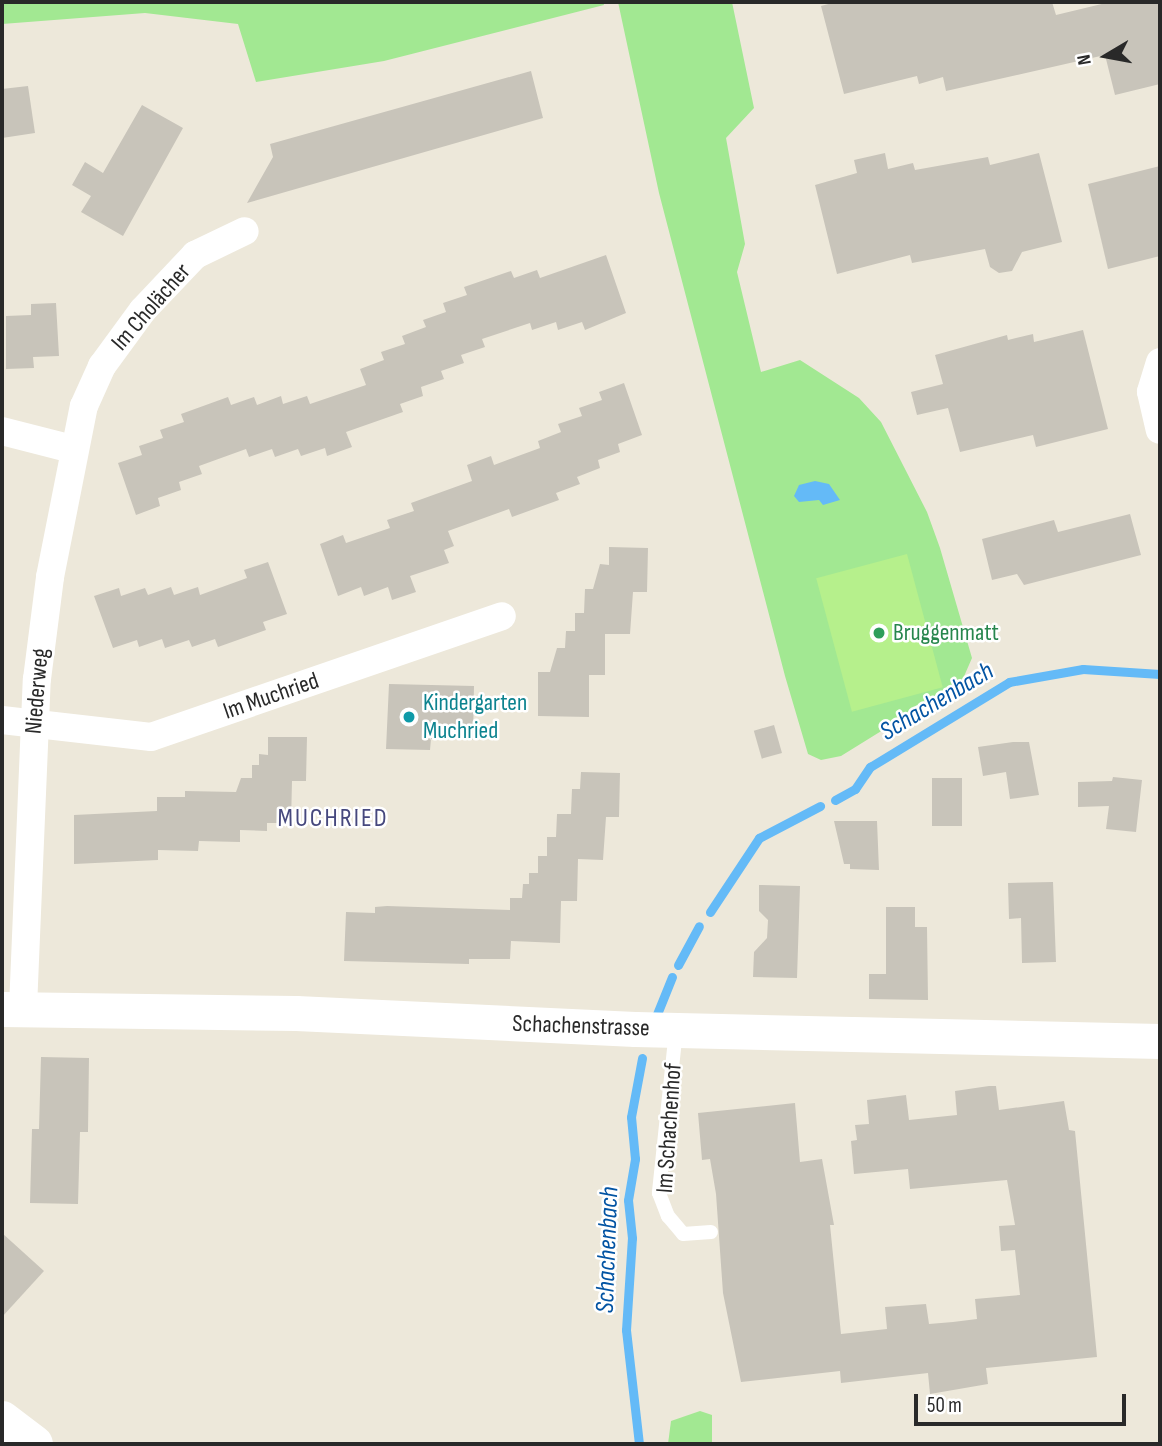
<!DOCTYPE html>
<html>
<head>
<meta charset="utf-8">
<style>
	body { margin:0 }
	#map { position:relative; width:1162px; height:1446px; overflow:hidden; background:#ede8da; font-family:"Sofia Sans Condensed",sans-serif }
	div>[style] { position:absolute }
	.green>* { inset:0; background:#a2e892 }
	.pitch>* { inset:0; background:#b6f08c; transform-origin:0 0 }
	.water>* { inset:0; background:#64baf7 }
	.stream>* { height:9px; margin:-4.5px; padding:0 4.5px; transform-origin:4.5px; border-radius:4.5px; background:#64baf7 }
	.building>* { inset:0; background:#c8c4ba; transform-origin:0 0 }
	.service>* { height:14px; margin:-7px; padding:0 7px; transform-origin:7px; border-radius:7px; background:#fff }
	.minor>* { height:28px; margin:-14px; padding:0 14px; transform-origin:14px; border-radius:14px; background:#fff }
	.tertiary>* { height:35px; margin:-17.5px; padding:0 17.5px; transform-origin:17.5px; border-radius:17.5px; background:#fff }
	.secondary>* { height:38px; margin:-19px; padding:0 19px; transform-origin:19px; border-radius:19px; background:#fff }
	.dots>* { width:19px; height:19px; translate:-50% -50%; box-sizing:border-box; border:4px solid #fff; border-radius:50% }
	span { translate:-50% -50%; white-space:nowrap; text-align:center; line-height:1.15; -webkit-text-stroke:5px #fff; paint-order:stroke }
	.street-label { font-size:24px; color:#292929 }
	.leisure-label { font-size:24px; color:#27864d }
	.left { translate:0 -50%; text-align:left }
	.culture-label { font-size:24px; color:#0d838f }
	.water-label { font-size:26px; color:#0354a3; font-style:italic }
	.neighbourhood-label { font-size:26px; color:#46487d; letter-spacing:2px }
	.frame { position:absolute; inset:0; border:4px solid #292929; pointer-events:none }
	.north { position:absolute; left:1071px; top:21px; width:70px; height:70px; -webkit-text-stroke:5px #fff; paint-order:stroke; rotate:260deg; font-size:19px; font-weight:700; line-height:28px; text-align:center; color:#292929 }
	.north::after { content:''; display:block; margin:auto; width:24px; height:32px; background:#292929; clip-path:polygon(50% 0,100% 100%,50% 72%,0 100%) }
	.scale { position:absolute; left:914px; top:1394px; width:212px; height:32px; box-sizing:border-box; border:4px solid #292929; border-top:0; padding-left:9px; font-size:21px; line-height:24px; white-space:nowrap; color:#292929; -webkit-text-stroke:5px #fff; paint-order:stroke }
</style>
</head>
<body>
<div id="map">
	<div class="green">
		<div style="clip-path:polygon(2px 2px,603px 2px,604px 5px,384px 61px,256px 82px,238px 24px,145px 13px,2px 24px)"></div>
		<div style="clip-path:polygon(618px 2px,732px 2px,754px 108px,726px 138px,745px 244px,737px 272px,761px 372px,800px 360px,859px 398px,881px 422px,927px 512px,940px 548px,972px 658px,962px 681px,841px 756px,821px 760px,808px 754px,785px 676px,659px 193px)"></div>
		<div style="clip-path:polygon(700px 1411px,712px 1415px,712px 1444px,668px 1444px,671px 1421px)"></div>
	</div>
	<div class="pitch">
		<div style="left:907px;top:554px;width:138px;height:94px;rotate:75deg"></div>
	</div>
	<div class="water">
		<div style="clip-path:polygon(815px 481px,829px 484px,840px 500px,823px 505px,819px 500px,799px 502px,794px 496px,799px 485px)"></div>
	</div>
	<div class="stream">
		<div style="left:835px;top:800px;width:23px;rotate:-29deg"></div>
		<div style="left:855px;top:789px;width:27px;rotate:-56deg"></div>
		<div style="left:870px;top:767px;width:163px;rotate:-31.4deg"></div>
		<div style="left:1009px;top:682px;width:75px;rotate:-10deg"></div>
		<div style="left:1083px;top:669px;width:77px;rotate:3.7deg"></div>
		<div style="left:710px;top:912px;width:89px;rotate:-56.5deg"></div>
		<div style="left:759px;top:838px;width:69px;rotate:-27.7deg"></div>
		<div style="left:678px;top:965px;width:44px;rotate:-61.7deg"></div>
		<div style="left:657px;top:1014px;width:40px;rotate:-68deg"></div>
		<div style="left:639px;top:1444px;width:115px;rotate:-96.5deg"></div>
		<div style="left:626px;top:1330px;width:92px;rotate:-86.3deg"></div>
		<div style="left:632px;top:1238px;width:38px;rotate:-96deg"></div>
		<div style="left:628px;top:1200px;width:42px;rotate:-80.3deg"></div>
		<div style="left:635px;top:1159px;width:42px;rotate:-95.4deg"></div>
		<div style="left:631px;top:1117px;width:60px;rotate:-79.4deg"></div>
	</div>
	<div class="building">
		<div style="clip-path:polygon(836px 2px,1052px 2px,1056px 15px,1110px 2px,1160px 2px,1160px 84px,1115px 95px,1105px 55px,946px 91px,943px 77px,919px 84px,917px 76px,844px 94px,821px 6px)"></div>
		<div style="clip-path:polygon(531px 71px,543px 118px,247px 203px,273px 157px,270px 144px)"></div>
		<div style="clip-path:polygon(28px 86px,35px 133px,2px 138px,2px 89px)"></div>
		<div style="clip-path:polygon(142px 105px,183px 128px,123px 236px,81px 212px,91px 196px,72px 185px,85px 162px,103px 173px)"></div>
		<div style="clip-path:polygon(885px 153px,888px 169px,913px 163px,915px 170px,988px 157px,990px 165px,1039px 153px,1062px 242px,1022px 252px,1012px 271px,999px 273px,990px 267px,985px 249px,912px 263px,910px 255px,837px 274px,815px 185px,857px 173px,854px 160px)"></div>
		<div style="clip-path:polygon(1160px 166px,1160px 256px,1108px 269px,1088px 184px)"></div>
		<div style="clip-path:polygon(606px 255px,626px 313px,585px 330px,582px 322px,558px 330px,556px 322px,532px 330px,530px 323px,482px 339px,485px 347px,461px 355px,464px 363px,441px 371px,444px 379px,421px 387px,423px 396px,400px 404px,403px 412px,346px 432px,352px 447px,327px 456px,325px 448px,301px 456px,298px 449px,275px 457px,272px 449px,249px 457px,246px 449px,199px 466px,202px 474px,179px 482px,181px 490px,158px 498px,160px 506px,136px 515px,118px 463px,142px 455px,139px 446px,163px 438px,160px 430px,184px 422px,181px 414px,228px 397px,231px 405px,254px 397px,257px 405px,281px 396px,283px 404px,307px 396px,310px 404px,366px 385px,360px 369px,384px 360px,381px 352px,405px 344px,402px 336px,426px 327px,423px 320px,446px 312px,443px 303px,467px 295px,464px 287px,511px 271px,514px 278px,537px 270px,540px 278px)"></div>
		<div style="clip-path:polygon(56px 303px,59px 356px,33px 357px,34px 368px,6px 369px,6px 316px,31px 315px,31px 304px)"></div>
		<div style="clip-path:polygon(1083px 330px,1108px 429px,1036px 447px,1033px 435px,960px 452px,948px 408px,917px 415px,911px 392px,943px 384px,935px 355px,1007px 335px,1008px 340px,1033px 334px,1034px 342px)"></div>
		<div style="clip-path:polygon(624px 383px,642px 435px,618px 444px,620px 452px,598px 460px,600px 468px,577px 477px,580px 484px,556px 493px,559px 500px,512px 517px,509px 509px,448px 531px,454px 546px,444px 550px,449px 563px,410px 576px,416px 592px,392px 600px,388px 587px,364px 596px,361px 587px,338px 596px,320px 544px,343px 535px,346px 543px,390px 528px,387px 520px,414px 511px,411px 503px,472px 481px,467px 465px,491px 456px,494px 465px,540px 448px,538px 441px,561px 432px,558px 424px,582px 416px,579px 408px,602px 400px,599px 392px)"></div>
		<div style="clip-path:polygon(1130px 514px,1141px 555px,1024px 585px,1017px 574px,992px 580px,982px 539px,1054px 520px,1058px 532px)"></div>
		<div style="clip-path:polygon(609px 547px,648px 548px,647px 592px,633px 592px,630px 634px,605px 634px,605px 675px,589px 675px,589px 717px,538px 716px,538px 672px,550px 672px,557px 648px,565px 648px,566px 631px,575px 631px,575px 613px,584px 613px,585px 589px,593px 589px,600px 564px,609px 565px)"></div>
		<div style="clip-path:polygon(268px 562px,287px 614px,263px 622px,266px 630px,218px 647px,215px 639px,192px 647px,189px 640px,165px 648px,162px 639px,139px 647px,137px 640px,113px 648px,94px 596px,119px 588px,121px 596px,145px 588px,148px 595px,171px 587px,174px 595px,198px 587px,200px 595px,247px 578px,244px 570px)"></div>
		<div style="clip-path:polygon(389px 684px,474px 686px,473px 740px,431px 739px,430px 750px,386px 749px)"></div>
		<div style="left:774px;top:725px;width:29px;height:21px;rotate:74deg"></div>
		<div style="clip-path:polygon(268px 737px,307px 737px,306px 781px,292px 781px,291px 823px,267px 823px,267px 831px,240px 830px,240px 842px,199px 841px,198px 851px,158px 850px,158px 860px,74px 864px,74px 815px,157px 811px,157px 797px,185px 797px,185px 791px,236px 792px,241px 778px,252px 778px,252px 765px,259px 765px,259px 754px,268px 755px)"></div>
		<div style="clip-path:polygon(1013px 742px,1029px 742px,1039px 795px,1010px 799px,1006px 772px,983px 776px,978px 747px)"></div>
		<div style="clip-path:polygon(581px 772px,620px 773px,619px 817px,606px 817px,603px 860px,578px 859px,577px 901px,561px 901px,560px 943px,511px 941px,510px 959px,469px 959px,469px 964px,344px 961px,346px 912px,375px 913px,375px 907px,387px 906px,510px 910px,510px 898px,522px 898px,523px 884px,529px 884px,529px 873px,538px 873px,538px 856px,547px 856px,547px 837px,556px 837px,557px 814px,571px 814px,572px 789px,580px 789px)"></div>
		<div style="clip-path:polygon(1113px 777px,1142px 780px,1136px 832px,1106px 829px,1109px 806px,1078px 807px,1078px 782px,1112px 781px)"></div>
		<div style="left:962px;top:778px;width:48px;height:30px;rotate:90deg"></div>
		<div style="clip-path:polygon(834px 821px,877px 821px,879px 870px,850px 869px,850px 864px,844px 864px)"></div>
		<div style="clip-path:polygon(1053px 882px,1056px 962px,1022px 963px,1021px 918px,1009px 919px,1008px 883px)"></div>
		<div style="clip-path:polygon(759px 885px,800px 886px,797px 978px,753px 977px,754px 952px,767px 938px,768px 920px,759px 911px)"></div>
		<div style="clip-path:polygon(886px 907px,915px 907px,915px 927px,927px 927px,928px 1000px,869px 999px,869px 974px,886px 974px)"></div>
		<div style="clip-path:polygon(41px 1057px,89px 1058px,88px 1132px,80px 1132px,78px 1204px,30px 1203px,32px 1129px,39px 1129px)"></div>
		<div style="clip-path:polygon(989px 1086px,996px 1086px,999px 1110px,1064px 1101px,1069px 1130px,1075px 1131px,1097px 1357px,986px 1368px,988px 1384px,930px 1394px,928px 1373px,841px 1383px,840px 1371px,741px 1382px,723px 1293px,716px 1194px,710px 1159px,702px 1160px,698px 1113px,795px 1103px,800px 1162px,822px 1159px,834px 1225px,830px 1225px,841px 1334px,887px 1329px,885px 1307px,926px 1304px,929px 1324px,953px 1322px,977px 1319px,975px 1299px,1020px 1295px,1015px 1250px,1001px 1251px,999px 1226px,1015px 1225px,1007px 1180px,910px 1189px,908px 1169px,854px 1174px,851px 1141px,857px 1140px,855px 1125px,869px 1124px,867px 1100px,906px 1095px,909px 1120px,957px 1115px,955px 1091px)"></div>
		<div style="clip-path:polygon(2px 1233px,44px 1271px,2px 1317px)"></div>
	</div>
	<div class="service">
		<div style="left:676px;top:1030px;width:164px;rotate:96deg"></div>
		<div style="left:659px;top:1193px;width:25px;rotate:69deg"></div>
		<div style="left:668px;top:1216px;width:23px;rotate:50deg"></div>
		<div style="left:683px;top:1234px;width:28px;rotate:-4deg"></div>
	</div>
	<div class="minor">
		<div style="left:1160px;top:362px;width:31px;rotate:107deg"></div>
		<div style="left:1151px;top:392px;width:39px;rotate:77deg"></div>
		<div style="left:2px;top:431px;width:72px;rotate:14.4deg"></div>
		<div style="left:2px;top:720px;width:150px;rotate:6.5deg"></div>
		<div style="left:151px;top:737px;width:371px;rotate:-19deg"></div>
		<div style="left:23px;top:1008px;width:329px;rotate:-87.6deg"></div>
		<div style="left:37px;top:679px;width:103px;rotate:-82.7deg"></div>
		<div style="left:50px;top:577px;width:174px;rotate:-78.8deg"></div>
		<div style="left:84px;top:406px;width:44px;rotate:-65.8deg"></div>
		<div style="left:102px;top:366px;width:69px;rotate:-53.8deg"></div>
		<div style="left:143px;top:310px;width:76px;rotate:-46.6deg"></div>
		<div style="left:195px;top:255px;width:55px;rotate:-25.6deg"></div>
	</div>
	<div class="tertiary">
		<div style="left:2px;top:1009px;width:294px;rotate:0.8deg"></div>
		<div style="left:296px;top:1013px;width:339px;rotate:2.7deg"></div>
		<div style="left:635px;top:1029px;width:525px;rotate:1.31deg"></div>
	</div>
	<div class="secondary">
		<div style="left:2px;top:1420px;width:40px;rotate:37deg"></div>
	</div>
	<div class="dots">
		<div style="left:879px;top:633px;background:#2e9e5b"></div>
		<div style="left:409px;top:717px;background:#0f9aa8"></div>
	</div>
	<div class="street-label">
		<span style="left:151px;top:307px;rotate:-49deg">Im Cholächer</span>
		<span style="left:37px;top:691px;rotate:-85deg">Niederweg</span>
		<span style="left:271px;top:696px;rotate:-19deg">Im Muchried</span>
		<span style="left:581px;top:1026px;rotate:2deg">Schachenstrasse</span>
		<span style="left:669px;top:1128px;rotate:-86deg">Im Schachenhof</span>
	</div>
	<div class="leisure-label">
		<span class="left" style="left:893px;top:633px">Bruggenmatt</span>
	</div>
	<div class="culture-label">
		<span class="left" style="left:423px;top:717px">Kindergarten<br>Muchried</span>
	</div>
	<div class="water-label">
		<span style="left:937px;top:702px;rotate:-31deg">Schachenbach</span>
		<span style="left:608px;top:1250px;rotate:-88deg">Schachenbach</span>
	</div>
	<div class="neighbourhood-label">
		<span style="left:333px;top:819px">MUCHRIED</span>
	</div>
	<div class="frame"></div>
	<div class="north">N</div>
	<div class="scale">50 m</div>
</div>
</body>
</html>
